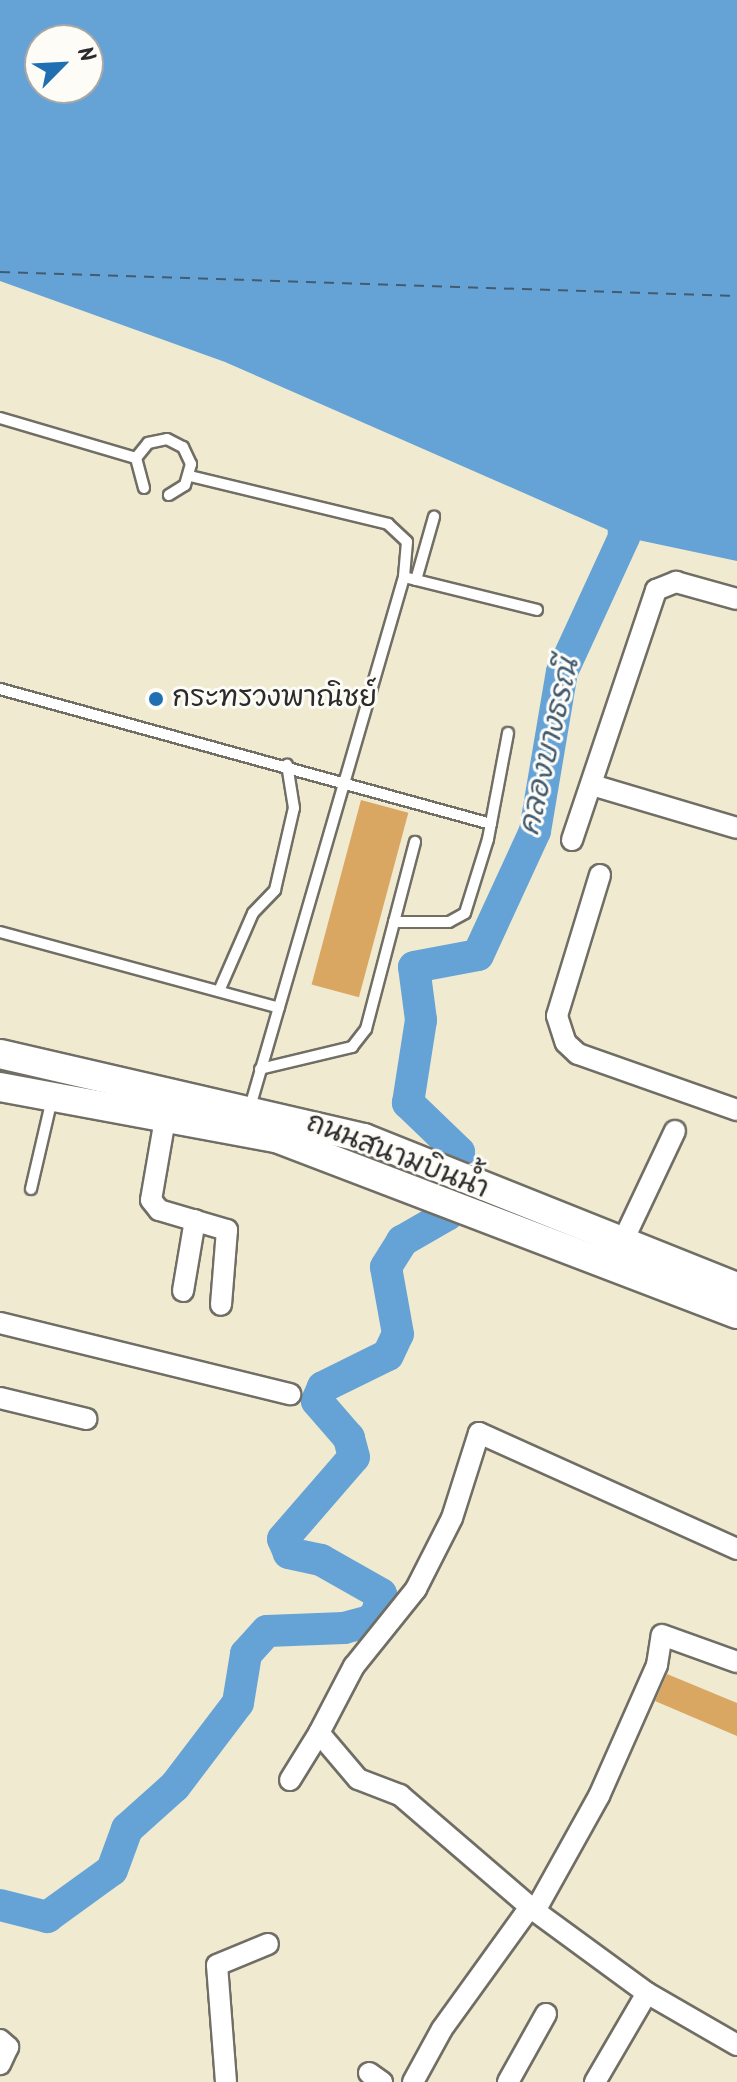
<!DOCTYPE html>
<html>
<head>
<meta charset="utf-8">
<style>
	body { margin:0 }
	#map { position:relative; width:737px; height:2082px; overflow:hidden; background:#efead0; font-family:Kalam,"Playpen Sans Thai",sans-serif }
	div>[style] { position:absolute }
	.water>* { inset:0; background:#65a3d7 }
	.river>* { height:32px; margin:-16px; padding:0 16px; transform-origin:16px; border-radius:16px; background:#65a3d7 }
	.ferry>* { height:2px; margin-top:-1px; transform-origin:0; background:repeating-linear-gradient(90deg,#425b70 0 10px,transparent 0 18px) }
	.building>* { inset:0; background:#d9a762; transform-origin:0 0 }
	.roads { filter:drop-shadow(2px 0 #706e65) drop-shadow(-2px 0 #706e65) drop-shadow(0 2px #706e65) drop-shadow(0 -2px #706e65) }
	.service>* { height:10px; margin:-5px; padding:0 5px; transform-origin:5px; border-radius:5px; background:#fff }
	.minor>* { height:20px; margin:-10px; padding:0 10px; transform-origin:10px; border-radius:10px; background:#fff }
	.secondary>* { height:28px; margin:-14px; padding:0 14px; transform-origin:14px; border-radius:14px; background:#fff }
	.dots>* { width:22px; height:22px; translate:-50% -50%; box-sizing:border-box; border:4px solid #fdfcf7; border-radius:50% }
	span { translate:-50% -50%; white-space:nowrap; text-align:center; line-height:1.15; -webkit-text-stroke:6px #fdfcf7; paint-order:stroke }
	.poi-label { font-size:28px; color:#2b2b2b }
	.left { translate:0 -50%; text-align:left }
	.street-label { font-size:28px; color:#2b2b2b }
	.water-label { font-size:30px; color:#425b70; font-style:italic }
	.north { position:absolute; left:24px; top:24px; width:80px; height:80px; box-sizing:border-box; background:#fdfcf7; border:2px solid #a9a8a5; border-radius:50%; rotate:66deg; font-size:22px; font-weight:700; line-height:32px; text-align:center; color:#2b2b2b }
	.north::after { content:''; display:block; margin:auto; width:28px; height:36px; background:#1f6fb2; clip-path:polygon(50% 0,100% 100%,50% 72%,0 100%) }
</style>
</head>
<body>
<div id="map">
	<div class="water">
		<div style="clip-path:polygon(evenodd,0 0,737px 0,737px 561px,624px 537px,225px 362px,0 281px,0 0,40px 40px,88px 40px,88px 88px,40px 88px,40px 40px)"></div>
	</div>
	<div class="river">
		<div style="left:0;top:1905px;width:49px;rotate:14.3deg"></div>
		<div style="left:47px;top:1917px;width:80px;rotate:-35.9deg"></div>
		<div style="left:112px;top:1870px;width:44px;rotate:-69.9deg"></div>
		<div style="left:127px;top:1829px;width:64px;rotate:-41.9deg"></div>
		<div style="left:175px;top:1786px;width:104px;rotate:-52.8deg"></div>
		<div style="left:238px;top:1703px;width:50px;rotate:-80.7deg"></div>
		<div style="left:246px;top:1654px;width:31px;rotate:-48deg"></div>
		<div style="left:267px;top:1631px;width:77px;rotate:-2.2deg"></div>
		<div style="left:344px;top:1628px;width:28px;rotate:-15deg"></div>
		<div style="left:371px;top:1621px;width:12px;rotate:-55deg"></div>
		<div style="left:378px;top:1611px;width:17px;rotate:-80deg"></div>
		<div style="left:381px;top:1594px;width:69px;rotate:-150.5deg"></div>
		<div style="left:321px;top:1560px;width:33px;rotate:-168deg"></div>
		<div style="left:289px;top:1553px;width:15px;rotate:-113deg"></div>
		<div style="left:283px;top:1539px;width:108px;rotate:-49.1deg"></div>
		<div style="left:354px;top:1457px;width:20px;rotate:-105deg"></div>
		<div style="left:349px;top:1438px;width:49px;rotate:-130.9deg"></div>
		<div style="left:317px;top:1401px;width:15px;rotate:-67deg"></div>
		<div style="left:323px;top:1387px;width:72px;rotate:-26.2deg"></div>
		<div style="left:388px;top:1355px;width:23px;rotate:-65deg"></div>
		<div style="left:398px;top:1334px;width:68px;rotate:-100.2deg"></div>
		<div style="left:386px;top:1267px;width:31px;rotate:-58deg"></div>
		<div style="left:402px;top:1241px;width:52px;rotate:-30deg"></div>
		<div style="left:447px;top:1215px;width:19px;rotate:-62deg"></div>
		<div style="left:456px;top:1198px;width:46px;rotate:-86.3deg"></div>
		<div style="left:459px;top:1152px;width:71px;rotate:-136.1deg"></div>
		<div style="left:408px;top:1103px;width:84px;rotate:-81.1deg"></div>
		<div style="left:421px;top:1020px;width:53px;rotate:-97.5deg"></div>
		<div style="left:414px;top:967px;width:65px;rotate:-10.6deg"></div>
		<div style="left:478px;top:955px;width:136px;rotate:-65.3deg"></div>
		<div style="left:535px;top:831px;width:161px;rotate:-80.4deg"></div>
		<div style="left:562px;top:672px;width:149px;rotate:-65.3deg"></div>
		<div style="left:624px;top:537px;width:42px;rotate:-92.7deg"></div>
	</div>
	<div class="ferry">
		<div style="left:0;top:272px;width:737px;rotate:1.87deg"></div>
	</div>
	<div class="building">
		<div style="left:361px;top:800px;width:49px;height:191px;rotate:15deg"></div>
		<div style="clip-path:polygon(667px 1674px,737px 1703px,737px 1736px,655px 1701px)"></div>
	</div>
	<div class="roads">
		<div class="service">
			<div style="left:0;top:418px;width:142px;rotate:16.4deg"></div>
			<div style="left:190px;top:476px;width:204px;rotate:13.6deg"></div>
			<div style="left:388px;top:524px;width:26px;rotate:43deg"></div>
			<div style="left:407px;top:542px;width:35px;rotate:95deg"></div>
			<div style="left:404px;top:577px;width:552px;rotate:106.2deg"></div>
			<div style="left:144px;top:488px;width:31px;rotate:-105deg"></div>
			<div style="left:136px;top:458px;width:19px;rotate:-51deg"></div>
			<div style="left:148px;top:443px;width:19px;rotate:-12deg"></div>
			<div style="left:167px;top:439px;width:18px;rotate:27deg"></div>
			<div style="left:183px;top:447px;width:19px;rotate:65deg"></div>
			<div style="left:191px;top:464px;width:22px;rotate:106deg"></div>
			<div style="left:185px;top:485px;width:19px;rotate:148deg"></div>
			<div style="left:404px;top:577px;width:137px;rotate:13.9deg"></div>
			<div style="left:416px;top:580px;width:66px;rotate:-74.1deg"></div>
			<div style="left:0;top:689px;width:509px;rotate:15.37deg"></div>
			<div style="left:394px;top:922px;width:83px;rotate:-75.3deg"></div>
			<div style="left:0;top:932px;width:289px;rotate:15.2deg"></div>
			<div style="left:219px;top:991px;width:85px;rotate:-66.4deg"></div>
			<div style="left:253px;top:913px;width:32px;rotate:-46deg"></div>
			<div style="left:275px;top:890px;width:84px;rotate:-77deg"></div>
			<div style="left:294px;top:808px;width:44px;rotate:-99.2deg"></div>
			<div style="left:260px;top:1069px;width:95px;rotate:-13.4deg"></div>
			<div style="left:352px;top:1047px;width:23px;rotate:-52deg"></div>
			<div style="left:366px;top:1029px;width:111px;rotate:-75.3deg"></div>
			<div style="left:394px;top:922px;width:55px"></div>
			<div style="left:449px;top:922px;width:18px;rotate:-29deg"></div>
			<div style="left:465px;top:913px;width:77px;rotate:-72.7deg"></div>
			<div style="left:488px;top:839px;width:108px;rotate:-79.3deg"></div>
			<div style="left:31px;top:1189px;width:92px;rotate:-76.9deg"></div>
		</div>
		<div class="minor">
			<div style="left:592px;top:785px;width:151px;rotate:16.5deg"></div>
			<div style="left:572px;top:840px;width:264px;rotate:-71.4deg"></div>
			<div style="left:656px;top:590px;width:22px;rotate:-22deg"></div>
			<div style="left:676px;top:582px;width:63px;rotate:15.6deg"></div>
			<div style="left:600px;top:875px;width:147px;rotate:107deg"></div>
			<div style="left:557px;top:1016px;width:28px;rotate:72deg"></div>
			<div style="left:566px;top:1043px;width:16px;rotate:43deg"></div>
			<div style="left:578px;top:1054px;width:169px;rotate:19.4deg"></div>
			<div style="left:165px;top:1119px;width:82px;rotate:99.8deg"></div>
			<div style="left:151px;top:1200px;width:13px;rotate:51deg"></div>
			<div style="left:159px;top:1210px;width:71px;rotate:16.4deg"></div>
			<div style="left:227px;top:1230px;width:75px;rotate:94.6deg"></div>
			<div style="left:622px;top:1243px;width:124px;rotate:-64.7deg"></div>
			<div style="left:183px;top:1291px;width:72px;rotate:-80.4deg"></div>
			<div style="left:0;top:1323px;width:299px;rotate:13.8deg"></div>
			<div style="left:0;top:1398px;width:89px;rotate:13.6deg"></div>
			<div style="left:737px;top:1549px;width:283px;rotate:-155.8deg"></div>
			<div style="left:479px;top:1433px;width:89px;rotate:107.6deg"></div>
			<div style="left:452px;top:1518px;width:80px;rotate:116.9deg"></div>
			<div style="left:416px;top:1589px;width:99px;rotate:128.8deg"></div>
			<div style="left:354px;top:1666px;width:76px;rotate:117.6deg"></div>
			<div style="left:319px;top:1733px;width:60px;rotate:49.7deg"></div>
			<div style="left:358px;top:1779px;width:45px;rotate:20.9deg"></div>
			<div style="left:400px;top:1795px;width:178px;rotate:40.7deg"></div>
			<div style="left:535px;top:1911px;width:139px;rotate:36.2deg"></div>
			<div style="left:647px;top:1993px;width:104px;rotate:30deg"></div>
			<div style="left:290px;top:1780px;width:55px;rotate:-58.3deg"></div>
			<div style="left:535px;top:1911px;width:132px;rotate:-60.9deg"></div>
			<div style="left:599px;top:1796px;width:143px;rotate:-66.1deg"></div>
			<div style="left:657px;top:1665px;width:30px;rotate:-81deg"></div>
			<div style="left:662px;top:1635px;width:80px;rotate:19.8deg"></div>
			<div style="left:0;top:2040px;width:11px;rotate:41deg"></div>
			<div style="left:8px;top:2047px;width:19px;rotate:115deg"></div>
			<div style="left:369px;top:2073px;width:16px;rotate:35deg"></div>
			<div style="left:226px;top:2082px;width:117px;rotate:-94.4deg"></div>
			<div style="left:217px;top:1965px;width:55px;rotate:-22.4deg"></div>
			<div style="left:413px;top:2082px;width:60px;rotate:-61.3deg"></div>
			<div style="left:442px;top:2029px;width:150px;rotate:-54.2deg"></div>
			<div style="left:508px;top:2082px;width:78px;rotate:-60.8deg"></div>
			<div style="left:595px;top:2082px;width:103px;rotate:-59.7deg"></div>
		</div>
		<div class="secondary">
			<div style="left:0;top:1054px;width:374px;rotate:13deg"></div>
			<div style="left:364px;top:1138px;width:402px;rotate:21.8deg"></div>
			<div style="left:0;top:1087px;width:281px;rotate:10.5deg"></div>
			<div style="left:276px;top:1138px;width:493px;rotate:20.9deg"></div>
		</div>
	</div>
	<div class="dots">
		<div style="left:156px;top:699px;background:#1f6fb2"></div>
	</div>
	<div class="poi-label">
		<span class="left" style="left:172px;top:699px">กระทรวงพาณิชย์</span>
	</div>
	<div class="street-label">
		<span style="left:397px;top:1157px;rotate:21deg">ถนนสนามบินน้ำ</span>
	</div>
	<div class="water-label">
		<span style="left:550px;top:747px;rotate:-77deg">คลองบางธรณี</span>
	</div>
	<div class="north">N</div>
</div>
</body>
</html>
